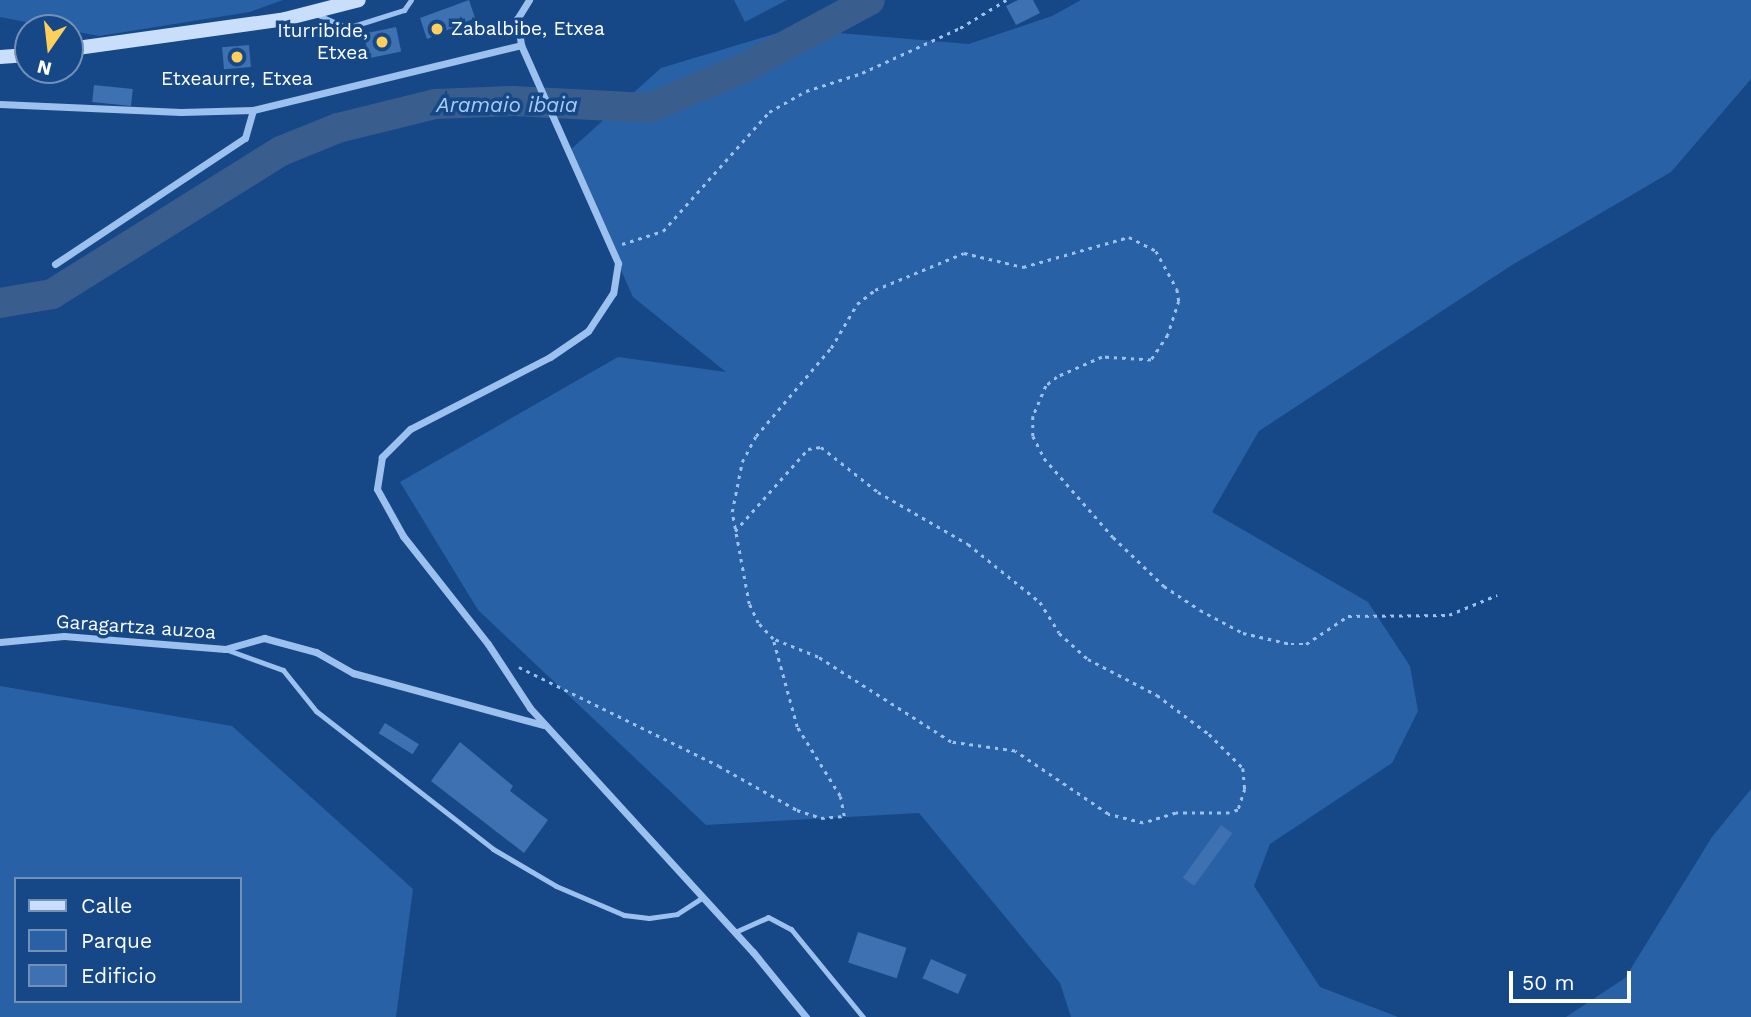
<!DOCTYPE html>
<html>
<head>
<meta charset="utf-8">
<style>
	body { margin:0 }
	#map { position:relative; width:1751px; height:1017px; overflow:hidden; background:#164887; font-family:"Work Sans",sans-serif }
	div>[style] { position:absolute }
	.green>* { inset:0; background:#2861a6 }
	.river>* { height:30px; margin:-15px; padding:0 15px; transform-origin:15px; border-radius:15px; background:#395e8d }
	.building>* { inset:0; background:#3e71b1; transform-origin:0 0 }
	.path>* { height:2.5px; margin-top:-1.25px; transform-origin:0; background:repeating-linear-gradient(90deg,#9cc1ee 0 3.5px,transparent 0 8.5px) }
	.service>* { height:5px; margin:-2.5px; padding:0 2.5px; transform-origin:2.5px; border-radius:2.5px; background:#9cc1ee }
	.minor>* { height:7px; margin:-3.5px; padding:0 3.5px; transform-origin:3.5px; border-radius:3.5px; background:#9cc1ee }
	.secondary>* { height:14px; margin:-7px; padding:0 7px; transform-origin:7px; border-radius:7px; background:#c9defa }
	.dots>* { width:19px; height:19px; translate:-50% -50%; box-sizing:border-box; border:4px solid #164887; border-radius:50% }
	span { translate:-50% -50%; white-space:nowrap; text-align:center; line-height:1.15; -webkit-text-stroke:7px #164887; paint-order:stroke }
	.poi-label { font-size:19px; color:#fff }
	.left { translate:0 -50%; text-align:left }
	.right { translate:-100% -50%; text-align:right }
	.street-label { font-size:19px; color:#fff }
	.water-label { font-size:21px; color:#a8cbf5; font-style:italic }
	.legend { position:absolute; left:14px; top:877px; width:228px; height:126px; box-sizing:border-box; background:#164887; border:2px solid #7391b7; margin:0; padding:9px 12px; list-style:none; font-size:21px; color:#fff }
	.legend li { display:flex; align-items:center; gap:14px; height:35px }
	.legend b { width:35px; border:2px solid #7391b7 }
	.north { position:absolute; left:14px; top:14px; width:70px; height:70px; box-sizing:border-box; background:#164887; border:2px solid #7391b7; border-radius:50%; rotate:194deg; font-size:19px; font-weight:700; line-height:28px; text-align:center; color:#fff }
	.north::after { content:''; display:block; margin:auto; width:24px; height:32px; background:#ffcf59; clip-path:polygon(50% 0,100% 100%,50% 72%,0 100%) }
	.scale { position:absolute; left:1509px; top:971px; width:122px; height:32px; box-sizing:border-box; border:4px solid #fff; border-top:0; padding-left:9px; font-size:21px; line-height:24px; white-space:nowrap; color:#fff; -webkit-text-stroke:5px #164887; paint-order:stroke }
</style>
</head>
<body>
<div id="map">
	<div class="green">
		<div style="clip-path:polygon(0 0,283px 0,250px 12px,99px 36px,0 17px)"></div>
		<div style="clip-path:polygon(734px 0,787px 0,745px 22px)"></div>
		<div style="clip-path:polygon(1081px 0,1751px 0,1751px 79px,1671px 172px,1512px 265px,1259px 431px,1212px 512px,1368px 602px,1410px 666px,1418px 711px,1392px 763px,1270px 844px,1254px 886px,1320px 987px,1398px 1017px,1071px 1017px,1060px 983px,919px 813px,706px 825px,478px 610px,400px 482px,618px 357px,726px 372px,633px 297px,568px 152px,661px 68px,791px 29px,969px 44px,1052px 16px)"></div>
		<div style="clip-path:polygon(evenodd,0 686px,232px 726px,413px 889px,396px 1017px,0 1017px,0 686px,16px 879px,240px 879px,240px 1001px,16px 1001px,16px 879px)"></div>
		<div style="clip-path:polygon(1751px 789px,1751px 1017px,1566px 1017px,1625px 978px,1712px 837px)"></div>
	</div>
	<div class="river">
		<div style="left:0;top:303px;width:53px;rotate:-9.8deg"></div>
		<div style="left:52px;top:294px;width:270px;rotate:-32deg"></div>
		<div style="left:281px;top:151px;width:61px;rotate:-22deg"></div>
		<div style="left:338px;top:128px;width:100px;rotate:-13.9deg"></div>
		<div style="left:435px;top:104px;width:78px;rotate:-2.2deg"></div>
		<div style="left:513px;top:101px;width:136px;rotate:2.9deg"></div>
		<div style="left:649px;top:108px;width:101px;rotate:-22.8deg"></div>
		<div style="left:742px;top:69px;width:145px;rotate:-28.3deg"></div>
	</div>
	<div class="building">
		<div style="clip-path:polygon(469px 0,475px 18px,427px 39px,420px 18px)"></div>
		<div style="clip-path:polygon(1018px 0,1033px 0,1040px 13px,1016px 25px,1006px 6px)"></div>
		<div style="left:396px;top:27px;width:25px;height:33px;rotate:78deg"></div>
		<div style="left:249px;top:45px;width:22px;height:27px;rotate:85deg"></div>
		<div style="left:94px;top:85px;width:39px;height:17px;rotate:6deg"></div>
		<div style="left:385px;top:723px;width:40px;height:12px;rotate:32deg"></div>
		<div style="clip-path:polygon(460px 742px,513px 786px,510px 791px,548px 820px,524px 853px,431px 781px)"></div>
		<div style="left:1221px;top:825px;width:14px;height:65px;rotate:36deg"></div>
		<div style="left:858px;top:932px;width:51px;height:32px;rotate:18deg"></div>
		<div style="left:931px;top:959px;width:39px;height:21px;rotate:24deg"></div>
	</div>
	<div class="path">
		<div style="left:622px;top:244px;width:43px;rotate:-17.6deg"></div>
		<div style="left:663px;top:231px;width:159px;rotate:-48.3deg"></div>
		<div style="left:769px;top:112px;width:43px;rotate:-29.6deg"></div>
		<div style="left:806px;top:91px;width:59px;rotate:-17.8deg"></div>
		<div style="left:862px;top:73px;width:108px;rotate:-24.7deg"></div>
		<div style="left:960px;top:28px;width:54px;rotate:-31.3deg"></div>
		<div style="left:735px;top:531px;width:110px;rotate:-48.3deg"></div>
		<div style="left:808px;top:449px;width:13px;rotate:-9deg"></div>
		<div style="left:821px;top:447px;width:73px;rotate:38.3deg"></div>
		<div style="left:878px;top:492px;width:104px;rotate:30deg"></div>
		<div style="left:968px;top:544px;width:92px;rotate:38.9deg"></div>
		<div style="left:1040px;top:602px;width:36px;rotate:58deg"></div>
		<div style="left:1059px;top:633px;width:39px;rotate:42deg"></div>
		<div style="left:1088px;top:659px;width:78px;rotate:27.6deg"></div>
		<div style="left:1157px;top:695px;width:65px;rotate:36.9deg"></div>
		<div style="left:1209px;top:734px;width:48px;rotate:45deg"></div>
		<div style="left:1243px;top:768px;width:21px;rotate:85deg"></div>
		<div style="left:1245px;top:789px;width:22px;rotate:108deg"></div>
		<div style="left:1238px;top:810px;width:9px;rotate:162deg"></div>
		<div style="left:1229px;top:813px;width:53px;rotate:180deg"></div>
		<div style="left:1176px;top:813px;width:34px;rotate:163deg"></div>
		<div style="left:1143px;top:823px;width:36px;rotate:-166deg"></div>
		<div style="left:1108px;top:814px;width:112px;rotate:-145.9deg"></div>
		<div style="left:1015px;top:751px;width:65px;rotate:-172deg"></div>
		<div style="left:951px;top:742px;width:158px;rotate:-147.4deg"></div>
		<div style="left:818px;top:657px;width:48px;rotate:-158.2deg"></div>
		<div style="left:519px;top:667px;width:223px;rotate:26.3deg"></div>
		<div style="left:719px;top:766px;width:90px;rotate:29.4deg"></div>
		<div style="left:797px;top:810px;width:25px;rotate:18deg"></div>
		<div style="left:821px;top:818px;width:23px;rotate:-5deg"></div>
		<div style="left:844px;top:816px;width:20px;rotate:-101deg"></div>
		<div style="left:840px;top:796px;width:81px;rotate:-121.9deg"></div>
		<div style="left:797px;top:727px;width:91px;rotate:-105.3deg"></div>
		<div style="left:773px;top:639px;width:22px;rotate:-133deg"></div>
		<div style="left:758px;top:623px;width:21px;rotate:-115deg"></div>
		<div style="left:749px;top:604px;width:94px;rotate:-100.5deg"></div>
		<div style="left:732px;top:512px;width:51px;rotate:-78.7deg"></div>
		<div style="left:742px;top:462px;width:30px;rotate:-62deg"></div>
		<div style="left:756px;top:436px;width:116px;rotate:-49.6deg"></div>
		<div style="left:831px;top:348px;width:51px;rotate:-59.4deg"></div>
		<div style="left:857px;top:304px;width:23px;rotate:-38deg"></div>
		<div style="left:875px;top:290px;width:96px;rotate:-22.6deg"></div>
		<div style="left:964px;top:253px;width:61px;rotate:13.3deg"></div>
		<div style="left:1023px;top:267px;width:110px;rotate:-15.8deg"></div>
		<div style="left:1129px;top:237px;width:30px;rotate:27deg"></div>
		<div style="left:1156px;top:251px;width:43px;rotate:61.1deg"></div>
		<div style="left:1177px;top:289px;width:12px;rotate:81deg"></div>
		<div style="left:1179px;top:301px;width:36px;rotate:108deg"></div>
		<div style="left:1168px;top:335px;width:30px;rotate:124deg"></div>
		<div style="left:1151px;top:360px;width:49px;rotate:-176.5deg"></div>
		<div style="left:1102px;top:357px;width:49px;rotate:156deg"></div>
		<div style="left:1057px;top:377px;width:14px;rotate:141deg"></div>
		<div style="left:1046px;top:386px;width:33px;rotate:113deg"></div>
		<div style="left:1033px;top:416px;width:20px;rotate:90deg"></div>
		<div style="left:1033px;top:436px;width:25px;rotate:63deg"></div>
		<div style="left:1044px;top:458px;width:105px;rotate:48.9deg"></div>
		<div style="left:1113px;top:537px;width:71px;rotate:43.9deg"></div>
		<div style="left:1164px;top:586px;width:43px;rotate:33.7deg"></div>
		<div style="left:1200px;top:610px;width:49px;rotate:28.1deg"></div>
		<div style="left:1243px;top:633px;width:49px;rotate:12.9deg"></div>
		<div style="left:1291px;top:644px;width:15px"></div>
		<div style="left:1306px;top:644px;width:50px;rotate:-33.7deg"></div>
		<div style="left:1348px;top:616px;width:101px;rotate:-0.6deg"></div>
		<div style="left:1449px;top:615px;width:52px;rotate:-22.6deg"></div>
	</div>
	<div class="service">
		<div style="left:316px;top:14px;width:34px;rotate:24deg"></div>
		<div style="left:347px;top:28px;width:60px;rotate:-17.5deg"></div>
		<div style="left:404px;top:10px;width:12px;rotate:-55deg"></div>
		<div style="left:225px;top:649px;width:62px;rotate:19.9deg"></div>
		<div style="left:283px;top:670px;width:53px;rotate:51.2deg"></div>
		<div style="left:316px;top:711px;width:224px;rotate:37.9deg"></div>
		<div style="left:493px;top:849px;width:73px;rotate:30.4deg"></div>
		<div style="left:556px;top:886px;width:74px;rotate:23.1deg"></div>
		<div style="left:624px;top:915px;width:25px;rotate:7deg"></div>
		<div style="left:649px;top:918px;width:28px;rotate:-8deg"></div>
		<div style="left:677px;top:914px;width:31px;rotate:-33deg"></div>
		<div style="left:735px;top:932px;width:36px;rotate:-24deg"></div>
		<div style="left:768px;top:917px;width:26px;rotate:28deg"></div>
		<div style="left:791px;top:929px;width:114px;rotate:50.7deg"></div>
	</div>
	<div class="minor">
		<div style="left:529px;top:0;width:22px;rotate:122deg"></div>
		<div style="left:517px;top:19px;width:26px;rotate:81deg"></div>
		<div style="left:521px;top:45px;width:239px;rotate:66deg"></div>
		<div style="left:618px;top:263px;width:30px;rotate:99deg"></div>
		<div style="left:613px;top:293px;width:45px;rotate:123.3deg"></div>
		<div style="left:588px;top:331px;width:46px;rotate:145.6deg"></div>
		<div style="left:550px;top:357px;width:157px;rotate:152.8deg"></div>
		<div style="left:410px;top:429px;width:40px;rotate:135deg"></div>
		<div style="left:382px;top:457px;width:32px;rotate:99deg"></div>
		<div style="left:377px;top:489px;width:54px;rotate:61deg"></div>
		<div style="left:403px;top:536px;width:137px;rotate:51.8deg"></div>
		<div style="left:488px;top:644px;width:77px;rotate:56.7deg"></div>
		<div style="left:530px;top:708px;width:331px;rotate:47.6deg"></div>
		<div style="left:753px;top:952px;width:84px;rotate:50.8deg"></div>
		<div style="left:0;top:104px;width:181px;rotate:2.5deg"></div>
		<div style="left:181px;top:112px;width:72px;rotate:-1.6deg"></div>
		<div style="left:253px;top:110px;width:276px;rotate:-13.6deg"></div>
		<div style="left:55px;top:264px;width:228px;rotate:-33.6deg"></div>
		<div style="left:245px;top:138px;width:29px;rotate:-74deg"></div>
		<div style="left:0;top:642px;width:64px;rotate:-5.4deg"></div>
		<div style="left:64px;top:636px;width:162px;rotate:4.6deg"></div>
		<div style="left:225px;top:649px;width:41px;rotate:-15.8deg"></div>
		<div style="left:264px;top:638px;width:54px;rotate:15.1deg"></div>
		<div style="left:316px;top:652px;width:43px;rotate:29.6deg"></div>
		<div style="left:353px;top:673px;width:197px;rotate:15.3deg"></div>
	</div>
	<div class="secondary">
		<div style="left:70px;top:49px;width:217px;rotate:-7.9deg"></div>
		<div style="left:285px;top:19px;width:76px;rotate:-14.4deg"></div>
		<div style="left:0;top:57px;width:28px;rotate:-4deg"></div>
	</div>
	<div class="dots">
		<div style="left:437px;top:29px;background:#ffcf59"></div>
		<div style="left:382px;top:42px;background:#ffcf59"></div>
		<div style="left:237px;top:57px;background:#ffcf59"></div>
	</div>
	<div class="poi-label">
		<span class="left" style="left:451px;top:29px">Zabalbibe, Etxea</span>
		<span class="right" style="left:368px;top:42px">Iturribide,<br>Etxea</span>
		<span style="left:237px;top:79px">Etxeaurre, Etxea</span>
	</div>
	<div class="street-label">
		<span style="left:136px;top:627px;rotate:4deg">Garagartza auzoa</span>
	</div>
	<div class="water-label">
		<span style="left:507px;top:105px">Aramaio ibaia</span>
	</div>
	<ul class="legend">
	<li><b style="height:9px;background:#c9defa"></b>Calle</li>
	<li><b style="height:19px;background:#2861a6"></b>Parque</li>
	<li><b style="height:19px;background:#3e71b1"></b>Edificio</li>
	</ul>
	<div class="north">N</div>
	<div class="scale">50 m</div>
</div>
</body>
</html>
